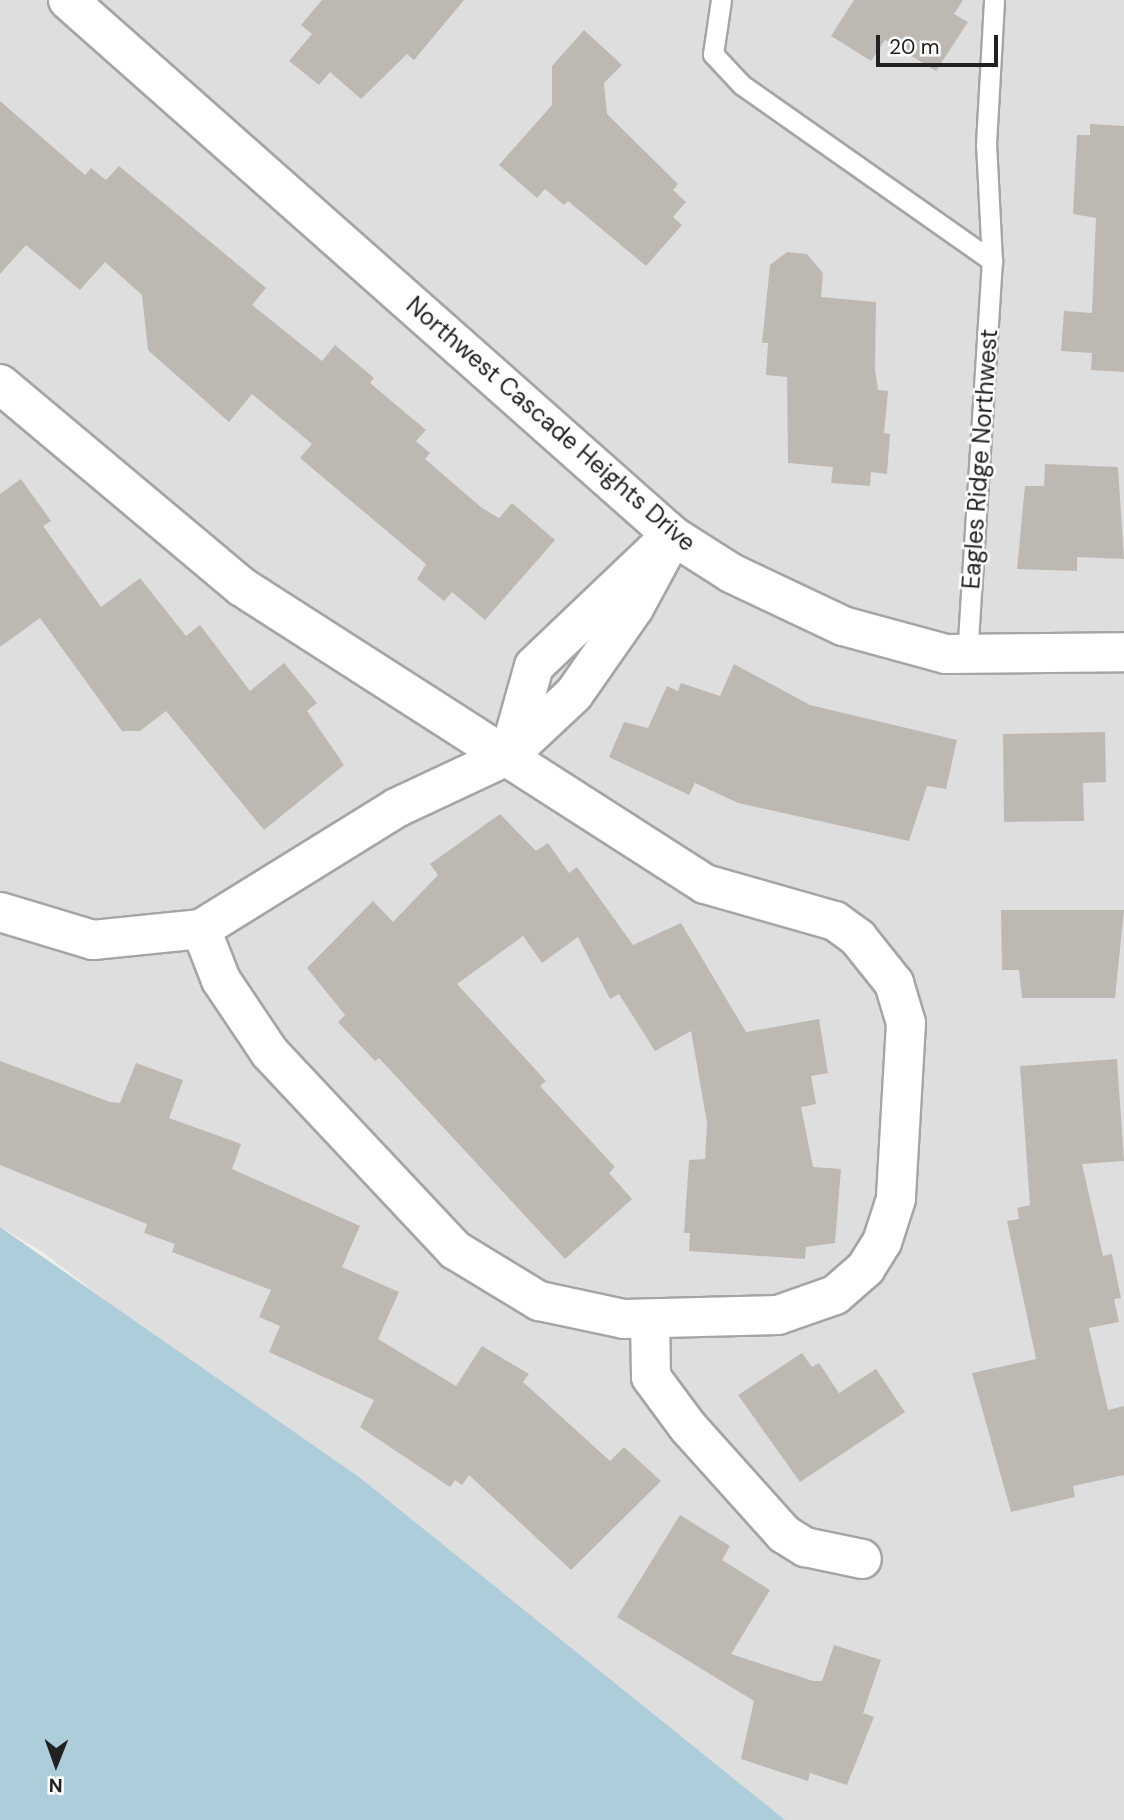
<!DOCTYPE html>
<html>
<head>
<meta charset="utf-8">
<style>
	body { margin:0 }
	#map { position:relative; width:1124px; height:1820px; overflow:hidden; background:#f1efe9; font-family:"DM Sans",sans-serif }
	div>[style] { position:absolute }
	.residential>* { inset:0; background:#dfdede }
	.water>* { inset:0; background:#aecdda }
	.building>* { inset:0; background:#beb8b2 }
	.roads { filter:drop-shadow(2px 0 #a5a5a5) drop-shadow(-2px 0 #a5a5a5) drop-shadow(0 2px #a5a5a5) drop-shadow(0 -2px #a5a5a5) }
	.lane>* { height:19px; margin:-9.5px; padding:0 9.5px; transform-origin:9.5px; border-radius:9.5px; background:#fff }
	.street>* { height:38px; margin:-19px; padding:0 19px; transform-origin:19px; border-radius:19px; background:#fff }
	span { translate:-50% -50%; white-space:nowrap; text-align:center; line-height:1.15; -webkit-text-stroke:5px #fff; paint-order:stroke }
	.street-label { font-size:24px; color:#212121 }
	.north { position:absolute; left:21px; top:1729px; width:70px; height:70px; -webkit-text-stroke:5px #fff; paint-order:stroke; rotate:181deg; font-size:19px; font-weight:700; line-height:28px; text-align:center; color:#212121 }
	.north::after { content:''; display:block; margin:auto; width:24px; height:32px; background:#212121; clip-path:polygon(50% 0,100% 100%,50% 72%,0 100%) }
	.scale { position:absolute; left:876px; top:35px; width:122px; height:32px; box-sizing:border-box; border:4px solid #212121; border-top:0; padding-left:9px; font-size:21px; line-height:24px; white-space:nowrap; color:#212121; -webkit-text-stroke:5px #fff; paint-order:stroke }
</style>
</head>
<body>
<div id="map">
	<div class="residential">
		<div style="clip-path:polygon(0 0,1124px 0,1124px 1820px,785px 1820px,41px 1251px,0 1227px)"></div>
	</div>
	<div class="water">
		<div style="clip-path:polygon(0 1227px,359px 1477px,785px 1820px,0 1820px)"></div>
	</div>
	<div class="building">
		<div style="clip-path:polygon(322px 0,464px 0,414px 60px,407px 54px,361px 99px,330px 72px,319px 85px,289px 61px,312px 34px,301px 25px)"></div>
		<div style="clip-path:polygon(854px 0,963px 0,954px 14px,968px 22px,936px 71px,885px 40px,871px 61px,831px 36px)"></div>
		<div style="clip-path:polygon(584px 30px,622px 65px,604px 83px,607px 114px,678px 184px,673px 190px,686px 202px,673px 217px,682px 225px,646px 266px,568px 201px,564px 205px,545px 189px,537px 198px,499px 165px,552px 105px,552px 66px)"></div>
		<div style="clip-path:polygon(0 101px,85px 175px,91px 168px,106px 180px,119px 166px,266px 288px,252px 305px,322px 361px,335px 345px,374px 378px,370px 383px,426px 430px,416px 441px,430px 453px,425px 459px,482px 508px,499px 518px,512px 503px,555px 540px,485px 620px,452px 592px,444px 601px,417px 579px,426px 564px,300px 458px,312px 444px,252px 394px,229px 422px,148px 350px,142px 295px,105px 262px,80px 290px,26px 245px,0 274px)"></div>
		<div style="clip-path:polygon(1090px 124px,1124px 126px,1124px 372px,1091px 370px,1092px 353px,1061px 351px,1064px 311px,1092px 313px,1096px 218px,1073px 214px,1077px 135px,1090px 135px)"></div>
		<div style="clip-path:polygon(787px 252px,807px 254px,823px 273px,821px 297px,876px 302px,875px 369px,878px 390px,888px 391px,884px 433px,890px 434px,887px 474px,871px 472px,870px 486px,831px 483px,833px 467px,788px 463px,787px 377px,766px 375px,768px 343px,762px 343px,770px 265px)"></div>
		<div style="clip-path:polygon(1045px 464px,1118px 467px,1124px 559px,1077px 557px,1077px 571px,1017px 569px,1025px 486px,1044px 486px)"></div>
		<div style="clip-path:polygon(21px 479px,51px 521px,43px 526px,101px 607px,140px 578px,186px 636px,200px 625px,250px 691px,284px 663px,317px 703px,307px 711px,344px 765px,264px 830px,166px 711px,140px 731px,122px 731px,40px 618px,0 647px,0 494px)"></div>
		<div style="clip-path:polygon(734px 664px,810px 705px,957px 740px,946px 789px,927px 786px,909px 841px,738px 803px,695px 783px,689px 795px,609px 757px,624px 722px,648px 728px,667px 686px,678px 691px,681px 683px,720px 696px)"></div>
		<div style="clip-path:polygon(1105px 732px,1106px 782px,1083px 783px,1084px 821px,1004px 822px,1003px 734px)"></div>
		<div style="clip-path:polygon(500px 814px,536px 851px,548px 843px,569px 873px,577px 867px,633px 945px,681px 923px,746px 1032px,819px 1019px,828px 1073px,811px 1076px,816px 1104px,801px 1107px,813px 1167px,841px 1169px,835px 1243px,806px 1247px,805px 1259px,689px 1251px,690px 1233px,684px 1233px,689px 1160px,705px 1159px,707px 1123px,691px 1031px,655px 1051px,619px 994px,610px 999px,578px 937px,542px 963px,523px 936px,457px 984px,546px 1081px,540px 1086px,615px 1167px,609px 1173px,632px 1199px,565px 1259px,379px 1058px,375px 1061px,338px 1022px,345px 1015px,307px 968px,373px 901px,393px 922px,438px 875px,430px 864px)"></div>
		<div style="clip-path:polygon(1001px 910px,1124px 910px,1115px 998px,1022px 998px,1019px 970px,1002px 970px)"></div>
		<div style="clip-path:polygon(1117px 1059px,1124px 1161px,1082px 1164px,1103px 1256px,1112px 1254px,1121px 1298px,1114px 1299px,1119px 1322px,1089px 1328px,1108px 1410px,1124px 1406px,1124px 1475px,1073px 1486px,1075px 1497px,1011px 1512px,972px 1373px,1036px 1359px,1007px 1221px,1019px 1219px,1017px 1208px,1030px 1205px,1020px 1066px)"></div>
		<div style="clip-path:polygon(0 1061px,110px 1102px,120px 1103px,136px 1063px,183px 1080px,169px 1118px,241px 1144px,232px 1169px,360px 1226px,342px 1267px,399px 1292px,378px 1339px,456px 1386px,482px 1346px,529px 1374px,523px 1382px,610px 1461px,624px 1447px,661px 1481px,571px 1570px,469px 1475px,462px 1485px,455px 1480px,450px 1487px,360px 1427px,374px 1400px,269px 1352px,280px 1326px,259px 1317px,271px 1290px,172px 1252px,175px 1244px,144px 1233px,147px 1224px,0 1165px)"></div>
		<div style="clip-path:polygon(802px 1353px,812px 1367px,819px 1363px,839px 1393px,876px 1369px,905px 1412px,800px 1482px,738px 1395px)"></div>
		<div style="clip-path:polygon(680px 1515px,730px 1546px,722px 1560px,770px 1590px,731px 1654px,813px 1681px,822px 1681px,834px 1645px,881px 1660px,863px 1713px,874px 1717px,847px 1785px,810px 1773px,808px 1781px,741px 1759px,754px 1701px,617px 1617px)"></div>
	</div>
	<div class="roads">
		<div class="lane">
			<div style="left:721px;top:0;width:55px;rotate:98.4deg"></div>
			<div style="left:713px;top:54px;width:42px;rotate:46.9deg"></div>
			<div style="left:742px;top:85px;width:306px;rotate:35.1deg"></div>
			<div style="left:967px;top:657px;width:397px;rotate:-86.4deg"></div>
			<div style="left:992px;top:261px;width:117px;rotate:-92.9deg"></div>
			<div style="left:986px;top:144px;width:144px;rotate:-86.8deg"></div>
		</div>
		<div class="street">
			<div style="left:68px;top:0;width:808px;rotate:41.54deg"></div>
			<div style="left:673px;top:536px;width:69px;rotate:32.5deg"></div>
			<div style="left:731px;top:573px;width:124px;rotate:25.3deg"></div>
			<div style="left:843px;top:626px;width:107px;rotate:15.2deg"></div>
			<div style="left:946px;top:654px;width:178px;rotate:-0.6deg"></div>
			<div style="left:0;top:384px;width:316px;rotate:40deg"></div>
			<div style="left:242px;top:587px;width:550px;rotate:32.68deg"></div>
			<div style="left:705px;top:884px;width:135px;rotate:15.9deg"></div>
			<div style="left:835px;top:921px;width:29px;rotate:36deg"></div>
			<div style="left:858px;top:938px;width:58px;rotate:51.3deg"></div>
			<div style="left:894px;top:983px;width:42px;rotate:73.3deg"></div>
			<div style="left:906px;top:1023px;width:176px;rotate:93.3deg"></div>
			<div style="left:896px;top:1199px;width:45px;rotate:108deg"></div>
			<div style="left:882px;top:1242px;width:31px;rotate:122deg"></div>
			<div style="left:866px;top:1268px;width:41px;rotate:138.9deg"></div>
			<div style="left:835px;top:1295px;width:60px;rotate:160.7deg"></div>
			<div style="left:778px;top:1315px;width:154px;rotate:178.5deg"></div>
			<div style="left:624px;top:1319px;width:87px;rotate:-168deg"></div>
			<div style="left:539px;top:1301px;width:98px;rotate:-148.7deg"></div>
			<div style="left:455px;top:1250px;width:270px;rotate:-133.2deg"></div>
			<div style="left:270px;top:1053px;width:88px;rotate:-123.9deg"></div>
			<div style="left:221px;top:980px;width:55px;rotate:-111.4deg"></div>
			<div style="left:509px;top:755px;width:92px;rotate:-74.3deg"></div>
			<div style="left:534px;top:666px;width:171px;rotate:-43.6deg"></div>
			<div style="left:0;top:912px;width:97px;rotate:16.8deg"></div>
			<div style="left:93px;top:940px;width:109px;rotate:-5.8deg"></div>
			<div style="left:201px;top:929px;width:229px;rotate:-31.8deg"></div>
			<div style="left:396px;top:808px;width:125px;rotate:-25.1deg"></div>
			<div style="left:509px;top:755px;width:89px;rotate:-43.2deg"></div>
			<div style="left:574px;top:694px;width:105px;rotate:-55.1deg"></div>
			<div style="left:634px;top:608px;width:82px;rotate:-61.6deg"></div>
			<div style="left:650px;top:1319px;width:58px;rotate:89deg"></div>
			<div style="left:651px;top:1377px;width:62px;rotate:53.5deg"></div>
			<div style="left:688px;top:1427px;width:144px;rotate:48.1deg"></div>
			<div style="left:784px;top:1534px;width:25px;rotate:32deg"></div>
			<div style="left:805px;top:1547px;width:58px;rotate:11.9deg"></div>
		</div>
	</div>
	<div class="street-label">
		<span style="left:551px;top:424px;rotate:41deg">Northwest Cascade Heights Drive</span>
		<span style="left:980px;top:459px;rotate:-86deg">Eagles Ridge Northwest</span>
	</div>
	<div class="north">N</div>
	<div class="scale">20 m</div>
</div>
</body>
</html>
